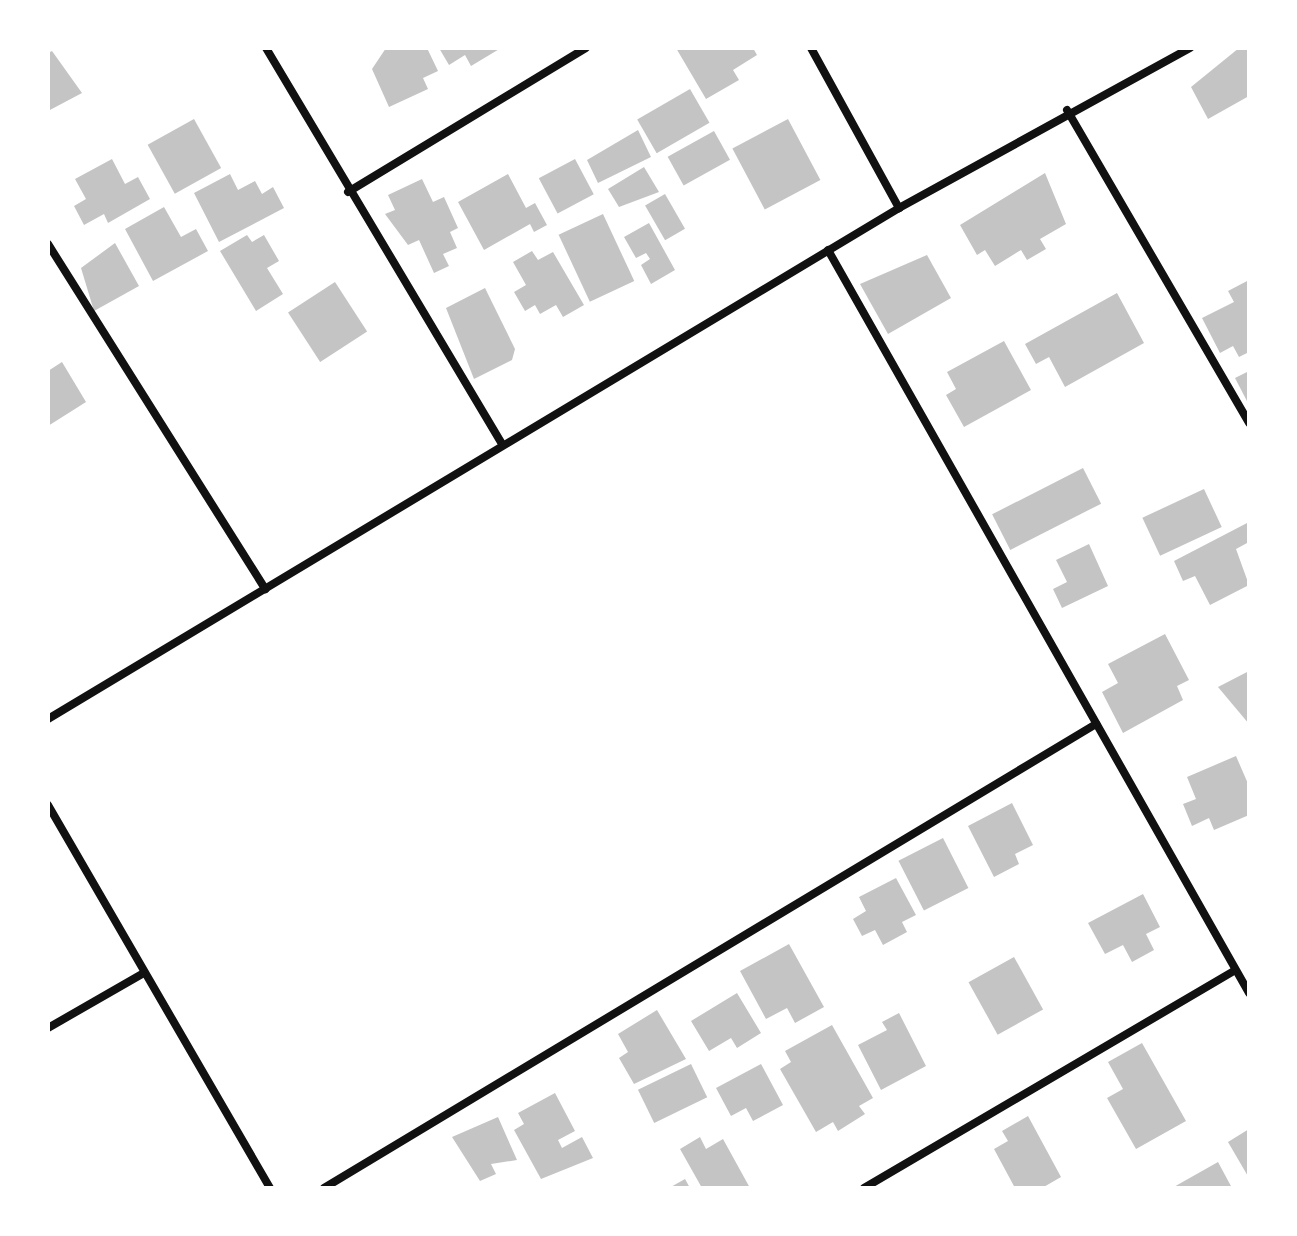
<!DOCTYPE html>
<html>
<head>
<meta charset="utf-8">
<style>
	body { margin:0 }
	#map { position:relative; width:1297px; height:1236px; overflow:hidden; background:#fff; font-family:"Fira Sans",sans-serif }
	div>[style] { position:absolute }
	.building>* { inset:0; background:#c4c4c4; transform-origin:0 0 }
	.minor>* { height:8px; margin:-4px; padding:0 4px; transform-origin:4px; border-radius:4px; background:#111 }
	span { translate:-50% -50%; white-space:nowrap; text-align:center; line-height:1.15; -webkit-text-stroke:6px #fff; paint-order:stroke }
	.frame { position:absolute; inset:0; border:50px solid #fff; pointer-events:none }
</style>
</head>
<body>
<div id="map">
	<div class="building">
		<div style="clip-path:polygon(386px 48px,427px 48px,438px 71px,423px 78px,428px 89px,389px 107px,372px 69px)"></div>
		<div style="clip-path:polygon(439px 48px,501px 48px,471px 66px,465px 55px,449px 65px)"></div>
		<div style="clip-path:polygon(676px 48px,753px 48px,757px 55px,733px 70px,739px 80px,706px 99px)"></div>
		<div style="clip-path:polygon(1239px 48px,1249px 48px,1249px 96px,1208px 119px,1191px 87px)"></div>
		<div style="clip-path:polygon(52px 51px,82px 93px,48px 111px,48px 53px)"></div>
		<div style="left:690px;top:89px;width:39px;height:61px;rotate:60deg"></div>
		<div style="left:194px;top:119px;width:56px;height:53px;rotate:61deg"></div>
		<div style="left:788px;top:119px;width:69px;height:63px;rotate:62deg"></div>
		<div style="clip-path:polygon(638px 130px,651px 157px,598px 183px,587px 160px)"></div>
		<div style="left:714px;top:131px;width:33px;height:53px;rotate:61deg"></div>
		<div style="clip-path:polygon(112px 159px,125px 184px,138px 177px,150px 199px,108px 223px,104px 214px,84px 225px,74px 206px,86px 199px,75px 179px)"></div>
		<div style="left:575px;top:159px;width:40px;height:41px;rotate:62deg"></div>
		<div style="clip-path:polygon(644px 167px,659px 192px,619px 207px,608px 189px)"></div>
		<div style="clip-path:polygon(1045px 173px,1066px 224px,1040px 239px,1046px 249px,1027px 260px,1021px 250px,995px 266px,985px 250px,977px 255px,960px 225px)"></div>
		<div style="clip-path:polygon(230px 174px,238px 190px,255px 181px,262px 194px,273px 187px,284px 208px,219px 242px,194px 193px)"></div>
		<div style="clip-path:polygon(508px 174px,526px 208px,535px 203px,547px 225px,534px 232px,530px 224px,484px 250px,458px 202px)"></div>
		<div style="clip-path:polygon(422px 179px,433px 202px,444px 197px,458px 228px,450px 232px,457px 248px,443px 254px,449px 266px,434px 273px,419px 240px,408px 245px,385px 214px,395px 210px,388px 195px)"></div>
		<div style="left:665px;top:194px;width:40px;height:23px;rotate:60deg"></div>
		<div style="clip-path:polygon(164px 207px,181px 237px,196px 229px,208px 251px,153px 281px,125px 229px)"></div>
		<div style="left:603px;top:214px;width:74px;height:49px;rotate:65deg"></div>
		<div style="clip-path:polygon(649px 223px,675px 270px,651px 284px,641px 265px,650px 259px,646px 253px,636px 258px,624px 237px)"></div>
		<div style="clip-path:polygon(247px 235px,252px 242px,264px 235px,279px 261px,267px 268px,283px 294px,256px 311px,220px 251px)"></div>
		<div style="clip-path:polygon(115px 243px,139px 286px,94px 311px,81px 268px)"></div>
		<div style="clip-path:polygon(532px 251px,538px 260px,553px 252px,584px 305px,563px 317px,556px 305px,540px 314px,535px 305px,525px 311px,514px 292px,526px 285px,513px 262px)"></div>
		<div style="clip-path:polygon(927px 255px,951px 298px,888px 334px,860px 284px)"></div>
		<div style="clip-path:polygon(1249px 280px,1249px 352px,1239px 357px,1233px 346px,1220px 353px,1202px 318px,1234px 302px,1228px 291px)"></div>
		<div style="left:335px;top:282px;width:59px;height:56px;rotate:57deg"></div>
		<div style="clip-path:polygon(485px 288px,515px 349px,512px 360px,474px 379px,446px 308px)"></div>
		<div style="clip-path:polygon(1117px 293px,1144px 343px,1065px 387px,1049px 357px,1036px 364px,1025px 344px)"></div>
		<div style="clip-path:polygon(1004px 341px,1031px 390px,964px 427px,946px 395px,956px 389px,947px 372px)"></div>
		<div style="clip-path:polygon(62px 362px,86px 402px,48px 426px,48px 371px)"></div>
		<div style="clip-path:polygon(1249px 371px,1249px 405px,1235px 378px)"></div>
		<div style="left:1083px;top:468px;width:40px;height:102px;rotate:63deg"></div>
		<div style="left:1204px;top:489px;width:42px;height:68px;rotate:65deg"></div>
		<div style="clip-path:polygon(1249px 522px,1249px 542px,1236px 549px,1249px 585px,1210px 605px,1195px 576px,1183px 581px,1174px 561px)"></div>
		<div style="clip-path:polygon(1089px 544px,1108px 586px,1062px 608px,1053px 589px,1067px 582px,1056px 560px)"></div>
		<div style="clip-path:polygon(1165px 634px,1189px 680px,1177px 686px,1183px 700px,1123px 733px,1102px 692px,1118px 683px,1108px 664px)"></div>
		<div style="clip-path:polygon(1249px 671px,1249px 724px,1218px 687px)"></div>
		<div style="clip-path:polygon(1236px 756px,1249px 786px,1249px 815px,1214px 830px,1209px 818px,1192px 826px,1183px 804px,1196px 799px,1187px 777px)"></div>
		<div style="clip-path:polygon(1012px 803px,1033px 845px,1015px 854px,1019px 864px,994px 877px,968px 826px)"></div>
		<div style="left:943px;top:838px;width:56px;height:50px;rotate:63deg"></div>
		<div style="clip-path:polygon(896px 878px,916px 915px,902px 922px,907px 932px,883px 945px,875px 930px,862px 936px,853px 919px,866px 911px,859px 897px)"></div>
		<div style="clip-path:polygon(1143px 894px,1160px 927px,1146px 934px,1154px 950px,1132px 962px,1123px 945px,1105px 954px,1088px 923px)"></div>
		<div style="clip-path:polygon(789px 944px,824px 1007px,795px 1023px,787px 1008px,766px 1019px,740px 971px)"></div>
		<div style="left:1014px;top:957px;width:60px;height:52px;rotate:61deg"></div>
		<div style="clip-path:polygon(737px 993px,761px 1033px,737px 1048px,731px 1038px,709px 1051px,691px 1021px)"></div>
		<div style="clip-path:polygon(657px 1010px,686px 1059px,634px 1084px,619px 1058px,628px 1052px,618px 1034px)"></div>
		<div style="clip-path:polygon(899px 1013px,926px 1066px,881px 1090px,858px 1045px,887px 1030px,882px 1022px)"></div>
		<div style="clip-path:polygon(832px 1025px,873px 1098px,859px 1106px,865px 1114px,838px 1131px,833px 1122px,816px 1132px,780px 1069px,791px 1062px,785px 1051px)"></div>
		<div style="clip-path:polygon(1142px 1043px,1186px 1121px,1136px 1149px,1107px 1098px,1123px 1089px,1108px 1062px)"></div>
		<div style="left:691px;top:1064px;width:37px;height:59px;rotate:64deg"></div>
		<div style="clip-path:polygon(761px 1064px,783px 1105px,753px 1121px,746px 1108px,731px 1116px,716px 1088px)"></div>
		<div style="clip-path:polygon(555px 1093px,575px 1131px,558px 1140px,562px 1148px,582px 1137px,593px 1158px,541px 1179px,514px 1130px,524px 1124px,518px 1113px)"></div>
		<div style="clip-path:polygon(1028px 1116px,1061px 1177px,1042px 1188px,1015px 1188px,994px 1149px,1008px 1141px,1002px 1131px)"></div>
		<div style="clip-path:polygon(498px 1117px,517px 1160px,491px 1164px,496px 1174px,480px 1181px,452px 1137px)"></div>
		<div style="clip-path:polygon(1249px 1129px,1249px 1178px,1228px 1142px)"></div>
		<div style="clip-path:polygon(700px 1137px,706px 1149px,723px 1139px,750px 1188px,702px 1188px,680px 1149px)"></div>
		<div style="clip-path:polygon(1218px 1162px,1232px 1188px,1172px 1188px)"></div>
		<div style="clip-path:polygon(685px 1179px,690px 1188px,669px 1188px)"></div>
	</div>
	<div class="minor">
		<div style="left:266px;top:48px;width:462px;rotate:59.2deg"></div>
		<div style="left:811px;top:48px;width:183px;rotate:61.2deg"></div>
		<div style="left:1067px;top:110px;width:362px;rotate:59.8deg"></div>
		<div style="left:348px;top:192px;width:278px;rotate:-31.2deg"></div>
		<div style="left:48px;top:244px;width:408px;rotate:57.8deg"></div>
		<div style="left:828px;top:250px;width:854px;rotate:60.46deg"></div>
		<div style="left:48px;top:719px;width:993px;rotate:-30.98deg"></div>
		<div style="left:899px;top:208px;width:332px;rotate:-28.8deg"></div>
		<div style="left:48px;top:805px;width:443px;rotate:59.9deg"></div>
		<div style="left:48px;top:1028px;width:108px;rotate:-29.9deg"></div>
		<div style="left:324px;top:1188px;width:901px;rotate:-31.01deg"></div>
		<div style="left:864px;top:1188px;width:430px;rotate:-30.4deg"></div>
	</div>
	<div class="frame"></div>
</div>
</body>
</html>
